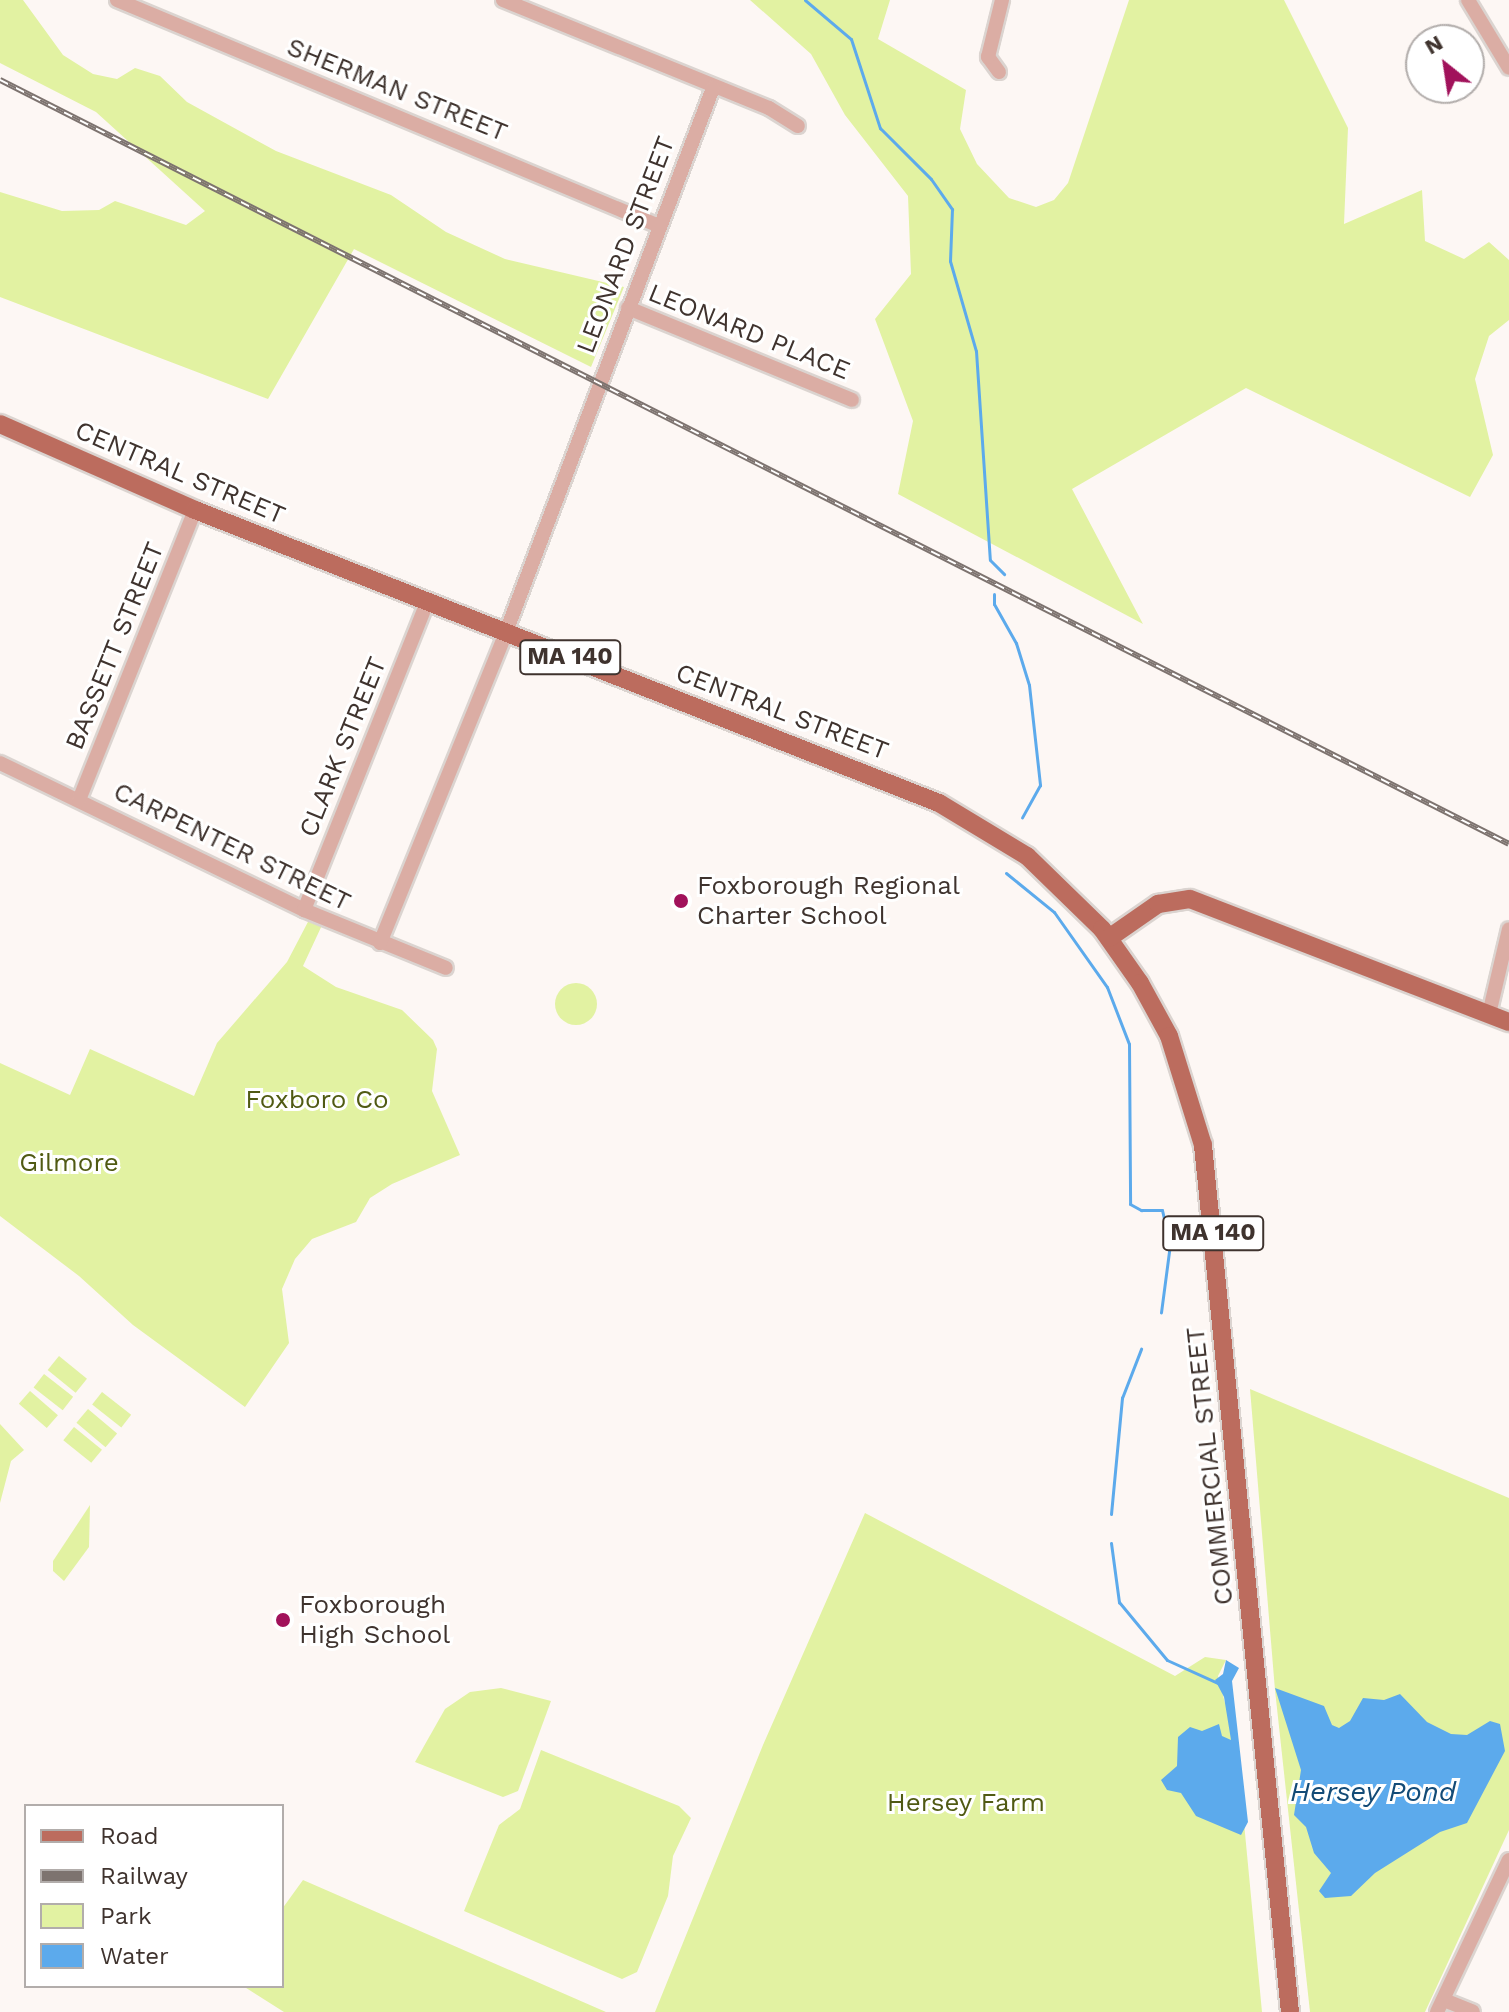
<!DOCTYPE html>
<html>
<head>
<meta charset="utf-8">
<style>
	body { margin:0 }
	#map { position:relative; width:1509px; height:2012px; overflow:hidden; background:#fdf7f4; font-family:"Work Sans",sans-serif }
	div>[style] { position:absolute }
	.green>* { inset:0; background:#e2f2a2; transform-origin:0 0 }
	.round { border-radius:50% }
	.water>* { inset:0; background:#5caaec }
	.stream>* { height:3px; margin:-1.5px; padding:0 1.5px; transform-origin:1.5px; border-radius:1.5px; background:#5caaec }
	.roads { filter:drop-shadow(2px 0 #dbd4d0) drop-shadow(-2px 0 #dbd4d0) drop-shadow(0 2px #dbd4d0) drop-shadow(0 -2px #dbd4d0) }
	.minor>* { height:14px; margin:-7px; padding:0 7px; transform-origin:7px; border-radius:7px; background:#dbada4 }
	.major>* { height:18px; margin:-9px; padding:0 9px; transform-origin:9px; border-radius:9px; background:#bc6c5e }
	.rail>* { height:6px; margin-top:-3px; transform-origin:0; background:repeating-linear-gradient(90deg,#fff 0 9px,#7d736f 0 18px); box-sizing:border-box; border-block:2px solid #7d736f }
	.dots>* { width:22px; height:22px; translate:-50% -50%; box-sizing:border-box; border:4px solid #fff; border-radius:50% }
	span { translate:-50% -50%; white-space:nowrap; text-align:center; line-height:1.15; -webkit-text-stroke:6px #fff; paint-order:stroke }
	.shield-label span { padding:2px 6px; background:#fff; border:2px solid; border-radius:6px; -webkit-text-stroke-width:0 }
	.shield-label { font-size:24px; color:#3f332e; font-weight:700 }
	.street-label { font-size:26px; color:#3f332e }
	.poi-label { font-size:26px; color:#3f332e }
	.left { translate:0 -50%; text-align:left }
	.park-label { font-size:26px; color:#505a13 }
	.water-label { font-size:28px; color:#134b77; font-style:italic }
	.legend { position:absolute; left:24px; top:1804px; width:260px; height:184px; box-sizing:border-box; background:#fff; border:2px solid #b2adab; margin:0; padding:10px 14px; list-style:none; font-size:24px; color:#3f332e }
	.legend li { display:flex; align-items:center; gap:16px; height:40px }
	.legend b { width:40px; border:2px solid #b2adab }
	.north { position:absolute; left:1405px; top:24px; width:80px; height:80px; box-sizing:border-box; background:#fff; border:2px solid #b2adab; border-radius:50%; rotate:330deg; font-size:22px; font-weight:700; line-height:32px; text-align:center; color:#3f332e }
	.north::after { content:''; display:block; margin:auto; width:28px; height:36px; background:#a1125b; clip-path:polygon(50% 0,100% 100%,50% 72%,0 100%) }
</style>
</head>
<body>
<div id="map">
	<div class="green">
		<div style="clip-path:polygon(0 0,23px 0,63px 55px,93px 74px,117px 79px,135px 68px,160px 76px,187px 102px,276px 151px,391px 195px,446px 232px,505px 259px,624px 287px,591px 367px,354px 249px,268px 399px,0 297px,0 192px,62px 211px,99px 210px,115px 201px,186px 225px,205px 211px,96px 112px,0 63px)"></div>
		<div style="clip-path:polygon(750px 0,890px 0,878px 39px,966px 90px,960px 129px,977px 164px,1009px 198px,1036px 207px,1054px 200px,1068px 183px,1129px 0,1284px 0,1348px 128px,1344px 224px,1422px 190px,1425px 241px,1464px 259px,1489px 242px,1509px 260px,1509px 320px,1489px 336px,1475px 379px,1493px 455px,1470px 497px,1246px 388px,1072px 489px,1143px 624px,898px 494px,913px 421px,875px 319px,911px 274px,908px 196px,845px 115px,811px 54px)"></div>
		<div style="clip-path:polygon(310px 918px,323px 923px,303px 966px,336px 987px,402px 1010px,433px 1040px,437px 1049px,432px 1091px,460px 1155px,392px 1184px,370px 1198px,356px 1222px,312px 1239px,295px 1259px,282px 1289px,289px 1343px,245px 1407px,133px 1325px,79px 1276px,0 1216px,0 1063px,70px 1095px,90px 1049px,194px 1096px,217px 1043px,287px 962px)"></div>
		<div class="round" style="left:555px;top:983px;width:42px;height:42px"></div>
		<div style="left:59px;top:1356px;width:36px;height:18px;rotate:39deg"></div>
		<div style="left:44px;top:1374px;width:37px;height:17px;rotate:38deg"></div>
		<div style="clip-path:polygon(1250px 1389px,1509px 1498px,1509px 1830px,1425px 2012px,1310px 2012px,1275px 1690px)"></div>
		<div style="left:30px;top:1391px;width:37px;height:17px;rotate:41deg"></div>
		<div style="left:102px;top:1392px;width:37px;height:16px;rotate:38deg"></div>
		<div style="left:88px;top:1409px;width:38px;height:18px;rotate:40deg"></div>
		<div style="clip-path:polygon(0 1424px,24px 1450px,11px 1461px,0 1503px)"></div>
		<div style="left:74px;top:1427px;width:36px;height:17px;rotate:39deg"></div>
		<div style="clip-path:polygon(90px 1505px,89px 1547px,64px 1581px,53px 1571px,53px 1561px)"></div>
		<div style="clip-path:polygon(865px 1513px,1175px 1676px,1205px 1657px,1226px 1660px,1218px 1676px,1225px 1703px,1233px 1707px,1262px 2012px,655px 2012px,763px 1745px)"></div>
		<div style="clip-path:polygon(501px 1688px,551px 1701px,518px 1791px,503px 1797px,415px 1762px,445px 1709px,470px 1692px)"></div>
		<div style="clip-path:polygon(541px 1750px,679px 1806px,691px 1818px,673px 1856px,668px 1896px,637px 1972px,622px 1979px,464px 1911px,499px 1825px,520px 1809px)"></div>
		<div style="clip-path:polygon(303px 1880px,606px 2012px,284px 2012px,243px 1986px,282px 1986px,282px 1909px)"></div>
	</div>
	<div class="water">
		<div style="clip-path:polygon(1226px 1660px,1239px 1668px,1232px 1681px,1248px 1822px,1241px 1835px,1196px 1816px,1181px 1793px,1167px 1790px,1161px 1780px,1177px 1766px,1178px 1737px,1190px 1727px,1202px 1731px,1219px 1724px,1222px 1736px,1231px 1740px,1224px 1697px,1215px 1680px,1223px 1674px)"></div>
		<div style="clip-path:polygon(1275px 1688px,1324px 1706px,1332px 1725px,1339px 1728px,1350px 1721px,1363px 1698px,1384px 1700px,1400px 1694px,1427px 1722px,1451px 1734px,1467px 1735px,1490px 1721px,1500px 1724px,1505px 1751px,1467px 1823px,1440px 1832px,1375px 1873px,1351px 1896px,1325px 1898px,1319px 1891px,1331px 1873px,1314px 1853px,1306px 1827px,1294px 1815px,1301px 1770px)"></div>
	</div>
	<div class="stream">
		<div style="left:805px;top:0;width:60px;rotate:40.3deg"></div>
		<div style="left:851px;top:39px;width:94px;rotate:72deg"></div>
		<div style="left:880px;top:128px;width:72px;rotate:45deg"></div>
		<div style="left:931px;top:179px;width:37px;rotate:55deg"></div>
		<div style="left:952px;top:209px;width:52px;rotate:92.2deg"></div>
		<div style="left:950px;top:261px;width:94px;rotate:73.9deg"></div>
		<div style="left:976px;top:351px;width:209px;rotate:86.2deg"></div>
		<div style="left:990px;top:560px;width:20px;rotate:45deg"></div>
		<div style="left:994px;top:594px;width:10px;rotate:90deg"></div>
		<div style="left:994px;top:604px;width:45px;rotate:60.6deg"></div>
		<div style="left:1016px;top:643px;width:44px;rotate:72.8deg"></div>
		<div style="left:1029px;top:685px;width:101px;rotate:83.7deg"></div>
		<div style="left:1040px;top:785px;width:37px;rotate:119deg"></div>
		<div style="left:1006px;top:873px;width:62px;rotate:39.1deg"></div>
		<div style="left:1054px;top:912px;width:92px;rotate:54.8deg"></div>
		<div style="left:1107px;top:987px;width:61px;rotate:68.9deg"></div>
		<div style="left:1129px;top:1044px;width:160px;rotate:89.6deg"></div>
		<div style="left:1130px;top:1204px;width:13px;rotate:29deg"></div>
		<div style="left:1141px;top:1210px;width:21px"></div>
		<div style="left:1162px;top:1210px;width:35px;rotate:77deg"></div>
		<div style="left:1170px;top:1244px;width:69px;rotate:97.5deg"></div>
		<div style="left:1111px;top:1514px;width:117px;rotate:-84.6deg"></div>
		<div style="left:1122px;top:1398px;width:53px;rotate:-68.8deg"></div>
		<div style="left:1111px;top:1543px;width:60px;rotate:82.3deg"></div>
		<div style="left:1119px;top:1602px;width:75px;rotate:50.4deg"></div>
		<div style="left:1167px;top:1660px;width:56px;rotate:24.3deg"></div>
	</div>
	<div class="roads">
		<div class="minor">
			<div style="left:117px;top:0;width:587px;rotate:22.63deg"></div>
			<div style="left:503px;top:0;width:287px;rotate:22.1deg"></div>
			<div style="left:769px;top:108px;width:34px;rotate:32deg"></div>
			<div style="left:1468px;top:0;width:79px;rotate:58.9deg"></div>
			<div style="left:999px;top:72px;width:19px;rotate:-126deg"></div>
			<div style="left:988px;top:57px;width:59px;rotate:-76.2deg"></div>
			<div style="left:628px;top:308px;width:242px;rotate:22.3deg"></div>
			<div style="left:0;top:763px;width:338px;rotate:25.8deg"></div>
			<div style="left:304px;top:910px;width:153px;rotate:22.2deg"></div>
			<div style="left:79px;top:800px;width:312px;rotate:-68.2deg"></div>
			<div style="left:304px;top:910px;width:331px;rotate:-68.2deg"></div>
			<div style="left:380px;top:943px;width:336px;rotate:-67.9deg"></div>
			<div style="left:506px;top:632px;width:582px;rotate:-69.17deg"></div>
			<div style="left:1489px;top:1014px;width:87px;rotate:-76.8deg"></div>
			<div style="left:1444px;top:2000px;width:31px;rotate:22deg"></div>
			<div style="left:1437px;top:2012px;width:168px;rotate:-64.7deg"></div>
		</div>
		<div class="major">
			<div style="left:0;top:424px;width:213px;rotate:23.8deg"></div>
			<div style="left:195px;top:510px;width:800px;rotate:21.5deg"></div>
			<div style="left:939px;top:803px;width:103px;rotate:31.1deg"></div>
			<div style="left:1027px;top:856px;width:105px;rotate:44.2deg"></div>
			<div style="left:1102px;top:929px;width:66px;rotate:54.9deg"></div>
			<div style="left:1140px;top:983px;width:60px;rotate:61.3deg"></div>
			<div style="left:1169px;top:1036px;width:114px;rotate:72.7deg"></div>
			<div style="left:1203px;top:1145px;width:871px;rotate:84.27deg"></div>
			<div style="left:1109px;top:938px;width:60px;rotate:-34.8deg"></div>
			<div style="left:1158px;top:904px;width:32px;rotate:-9deg"></div>
			<div style="left:1190px;top:899px;width:342px;rotate:21.1deg"></div>
		</div>
	</div>
	<div class="rail">
		<div style="left:0;top:80px;width:1691px;rotate:26.85deg"></div>
	</div>
	<div class="dots">
		<div style="left:681px;top:901px;background:#a1125b"></div>
		<div style="left:283px;top:1620px;background:#a1125b"></div>
	</div>
	<div class="shield-label">
		<span style="left:570px;top:657px">MA 140</span>
		<span style="left:1213px;top:1233px">MA 140</span>
	</div>
	<div class="street-label">
		<span style="left:397px;top:90px;rotate:22deg">SHERMAN STREET</span>
		<span style="left:626px;top:245px;rotate:-69deg">LEONARD STREET</span>
		<span style="left:749px;top:332px;rotate:22deg">LEONARD PLACE</span>
		<span style="left:180px;top:473px;rotate:23deg">CENTRAL STREET</span>
		<span style="left:115px;top:646px;rotate:-68deg">BASSETT STREET</span>
		<span style="left:782px;top:712px;rotate:21deg">CENTRAL STREET</span>
		<span style="left:343px;top:747px;rotate:-68deg">CLARK STREET</span>
		<span style="left:232px;top:847px;rotate:26deg">CARPENTER STREET</span>
		<span style="left:1210px;top:1466px;rotate:-96deg">COMMERCIAL STREET</span>
	</div>
	<div class="poi-label">
		<span class="left" style="left:697px;top:901px">Foxborough Regional<br>Charter School</span>
		<span class="left" style="left:299px;top:1620px">Foxborough<br>High School</span>
	</div>
	<div class="park-label">
		<span style="left:317px;top:1100px">Foxboro Co</span>
		<span style="left:69px;top:1163px">Gilmore</span>
		<span style="left:966px;top:1803px">Hersey Farm</span>
	</div>
	<div class="water-label">
		<span style="left:1373px;top:1792px">Hersey Pond</span>
	</div>
	<ul class="legend">
	<li><b style="height:10px;background:#bc6c5e"></b>Road</li>
	<li><b style="height:10px;background:#7d736f"></b>Railway</li>
	<li><b style="height:22px;background:#e2f2a2"></b>Park</li>
	<li><b style="height:22px;background:#5caaec"></b>Water</li>
	</ul>
	<div class="north">N</div>
</div>
</body>
</html>
